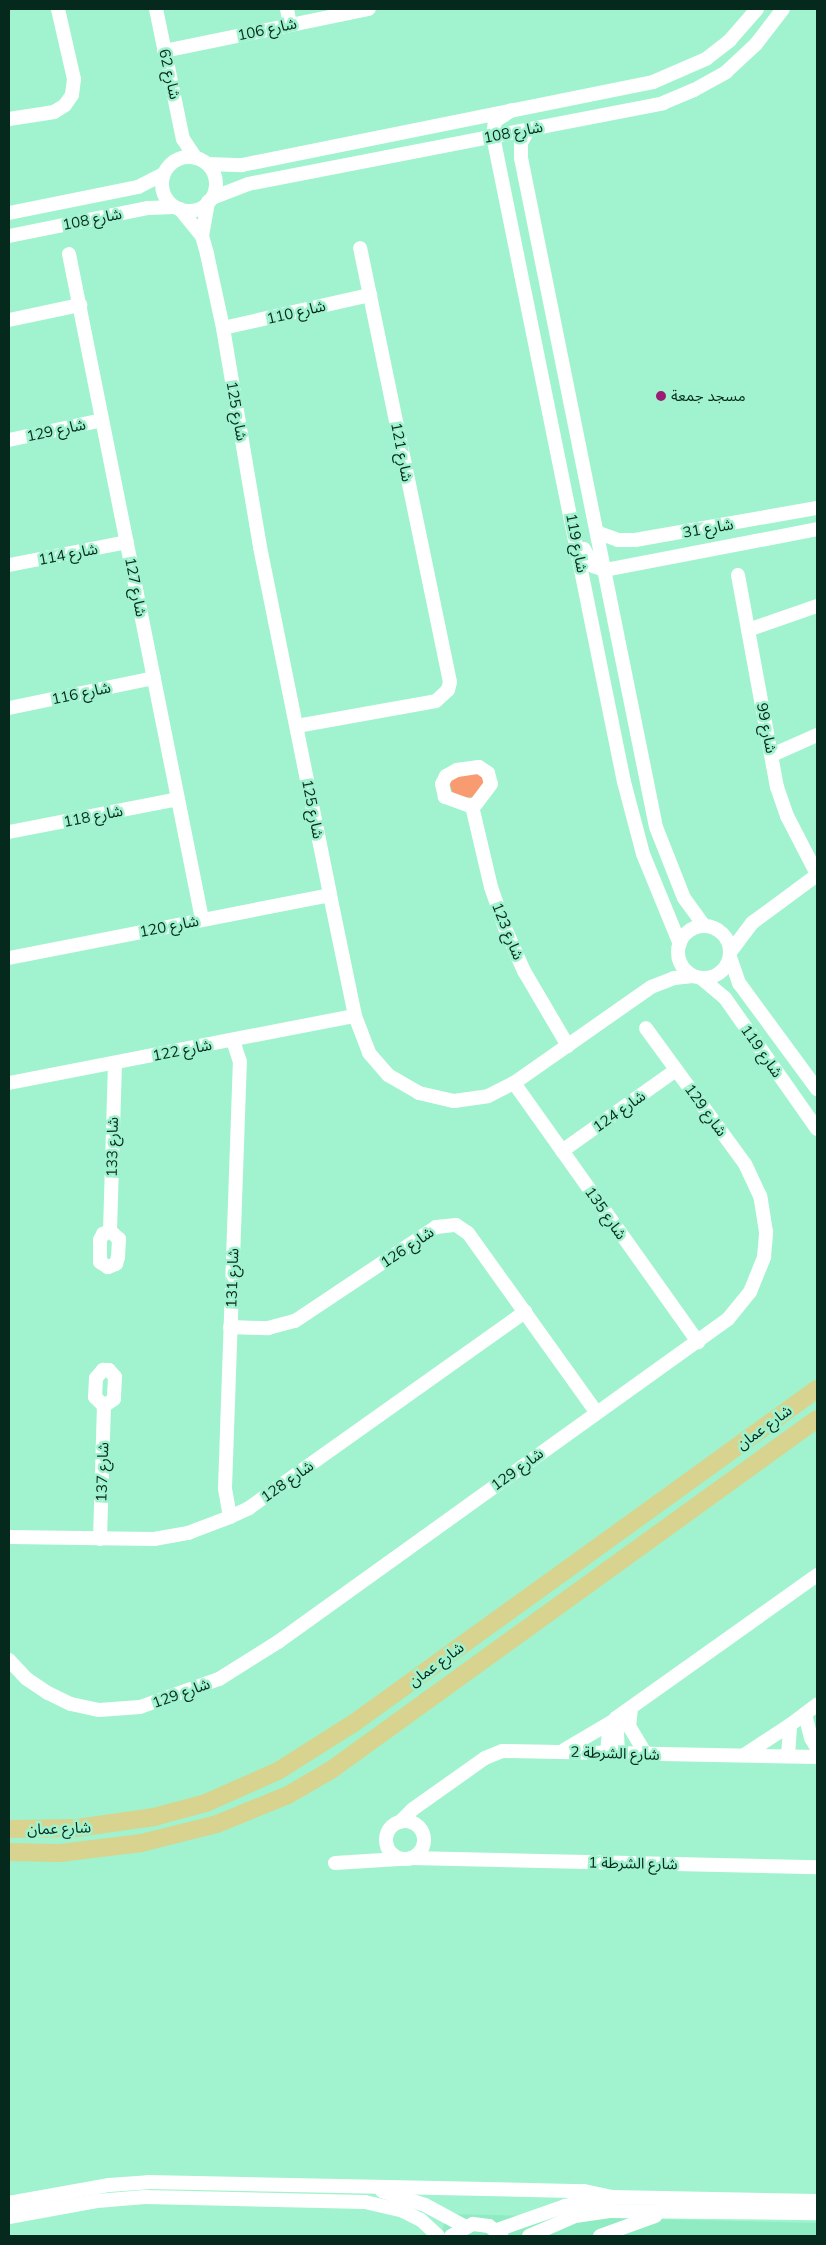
<!DOCTYPE html>
<html>
<head>
<meta charset="utf-8">
<style>
	body { margin:0 }
	#map { position:relative; width:826px; height:2245px; overflow:hidden; background:#a0f3ce; font-family:Mulish,"Noto Sans Arabic",sans-serif }
	div>[style] { position:absolute }
	.built>* { inset:0; background:#8eebc2 }
	.green>* { inset:0; background:#f99b71 }
	.minor>* { height:14px; margin:-7px; padding:0 7px; transform-origin:7px; border-radius:7px; background:#fff }
	.minor>.ring { margin:-7px; padding:0; box-sizing:content-box; background:none; border:14px solid #fff; border-radius:50% }
	.major>* { height:18px; margin:-9px; padding:0 9px; transform-origin:9px; border-radius:9px; background:#d8d38e }
	.dots>* { width:14px; height:14px; translate:-50% -50%; box-sizing:border-box; border:2px solid #a0f3ce; border-radius:50% }
	span { translate:-50% -50%; white-space:nowrap; text-align:center; line-height:1.15; -webkit-text-stroke:5px #a0f3ce; paint-order:stroke }
	.street-label { font-size:15px; color:#05291c }
	.poi-label { font-size:15px; color:#05291c }
	.left { translate:0 -50%; text-align:left }
	.frame { position:absolute; inset:0; border:10px solid #05291c; pointer-events:none }
</style>
</head>
<body>
<div id="map">
	<div class="built">
		<div style="clip-path:polygon(448px 2214px,817px 2223px,817px 2236px,440px 2236px)"></div>
	</div>
	<div class="green">
		<div style="clip-path:polygon(475px 772px,487px 779px,479px 797px,454px 798px,448px 778px)"></div>
	</div>
	<div class="minor">
		<div style="left:156px;top:9px;width:133px;rotate:78.3deg"></div>
		<div style="left:183px;top:139px;width:23px;rotate:56deg"></div>
		<div style="left:287px;top:9px;width:15px;rotate:79deg"></div>
		<div style="left:164px;top:51px;width:209px;rotate:-11.6deg"></div>
		<div style="left:512px;top:110px;width:20px;rotate:147deg"></div>
		<div style="left:495px;top:121px;width:15px;rotate:98deg"></div>
		<div style="left:493px;top:136px;width:659px;rotate:78.54deg"></div>
		<div style="left:624px;top:782px;width:74px;rotate:75.2deg"></div>
		<div style="left:643px;top:854px;width:97px;rotate:67.7deg"></div>
		<div style="left:9px;top:119px;width:46px;rotate:-8.8deg"></div>
		<div style="left:54px;top:112px;width:13px;rotate:-32deg"></div>
		<div style="left:65px;top:105px;width:12px;rotate:-55deg"></div>
		<div style="left:72px;top:95px;width:16px;rotate:-83deg"></div>
		<div style="left:74px;top:79px;width:72px;rotate:-102.9deg"></div>
		<div style="left:528px;top:130px;width:15px;rotate:118deg"></div>
		<div style="left:521px;top:143px;width:15px;rotate:90deg"></div>
		<div style="left:521px;top:158px;width:682px;rotate:78.59deg"></div>
		<div style="left:656px;top:827px;width:76px;rotate:68.5deg"></div>
		<div style="left:684px;top:898px;width:34px;rotate:54deg"></div>
		<div class="ring" style="left:162px;top:157px;width:40px;height:40px"></div>
		<div style="left:208px;top:164px;width:34px;rotate:2deg"></div>
		<div style="left:242px;top:165px;width:419px;rotate:-11.4deg"></div>
		<div style="left:653px;top:82px;width:58px;rotate:-23.5deg"></div>
		<div style="left:706px;top:59px;width:31px;rotate:-38deg"></div>
		<div style="left:730px;top:40px;width:41px;rotate:-48.9deg"></div>
		<div style="left:212px;top:198px;width:39px;rotate:-21deg"></div>
		<div style="left:248px;top:184px;width:423px;rotate:-11deg"></div>
		<div style="left:663px;top:103px;width:34px;rotate:-23deg"></div>
		<div style="left:694px;top:90px;width:37px;rotate:-29deg"></div>
		<div style="left:726px;top:72px;width:41px;rotate:-43deg"></div>
		<div style="left:756px;top:44px;width:44px;rotate:-52.4deg"></div>
		<div style="left:180px;top:209px;width:35px;rotate:51deg"></div>
		<div style="left:202px;top:236px;width:19px;rotate:74deg"></div>
		<div style="left:207px;top:254px;width:76px;rotate:77.8deg"></div>
		<div style="left:223px;top:328px;width:222px;rotate:80.4deg"></div>
		<div style="left:260px;top:547px;width:355px;rotate:78.6deg"></div>
		<div style="left:330px;top:895px;width:124px;rotate:78.3deg"></div>
		<div style="left:355px;top:1016px;width:40px;rotate:69deg"></div>
		<div style="left:369px;top:1053px;width:29px;rotate:49deg"></div>
		<div style="left:388px;top:1075px;width:36px;rotate:30deg"></div>
		<div style="left:419px;top:1093px;width:36px;rotate:13deg"></div>
		<div style="left:454px;top:1101px;width:34px;rotate:-8deg"></div>
		<div style="left:488px;top:1096px;width:29px;rotate:-27deg"></div>
		<div style="left:514px;top:1083px;width:167px;rotate:-35deg"></div>
		<div style="left:651px;top:987px;width:25px;rotate:-21deg"></div>
		<div style="left:674px;top:978px;width:19px;rotate:-6deg"></div>
		<div style="left:9px;top:213px;width:132px;rotate:-11.4deg"></div>
		<div style="left:138px;top:187px;width:28px;rotate:-27deg"></div>
		<div style="left:9px;top:236px;width:142px;rotate:-11.4deg"></div>
		<div style="left:148px;top:208px;width:27px;rotate:-2deg"></div>
		<div style="left:202px;top:236px;width:35px;rotate:-80deg"></div>
		<div style="left:69px;top:254px;width:678px;rotate:78.69deg"></div>
		<div style="left:9px;top:320px;width:73px;rotate:-11.9deg"></div>
		<div style="left:223px;top:328px;width:151px;rotate:-12.7deg"></div>
		<div style="left:9px;top:440px;width:95px;rotate:-12.1deg"></div>
		<div style="left:599px;top:533px;width:20px;rotate:20deg"></div>
		<div style="left:618px;top:540px;width:17px"></div>
		<div style="left:635px;top:540px;width:185px;rotate:-10deg"></div>
		<div style="left:584px;top:549px;width:19px;rotate:62deg"></div>
		<div style="left:593px;top:566px;width:13px;rotate:18deg"></div>
		<div style="left:605px;top:570px;width:216px;rotate:-10.9deg"></div>
		<div style="left:9px;top:565px;width:120px;rotate:-11deg"></div>
		<div style="left:738px;top:575px;width:216px;rotate:79.6deg"></div>
		<div style="left:777px;top:787px;width:31px;rotate:71deg"></div>
		<div style="left:787px;top:816px;width:65px;rotate:62.7deg"></div>
		<div style="left:748px;top:630px;width:73px;rotate:-19.2deg"></div>
		<div style="left:9px;top:708px;width:148px;rotate:-11.7deg"></div>
		<div style="left:297px;top:726px;width:141px;rotate:-10.2deg"></div>
		<div style="left:436px;top:701px;width:16px;rotate:-43deg"></div>
		<div style="left:448px;top:690px;width:8px;rotate:-76deg"></div>
		<div style="left:450px;top:682px;width:443px;rotate:-101.7deg"></div>
		<div style="left:772px;top:755px;width:49px;rotate:-24deg"></div>
		<div style="left:479px;top:767px;width:11px;rotate:34deg"></div>
		<div style="left:488px;top:773px;width:11px;rotate:75deg"></div>
		<div style="left:491px;top:784px;width:25px;rotate:127deg"></div>
		<div style="left:476px;top:804px;width:6px;rotate:162deg"></div>
		<div style="left:470px;top:806px;width:27px;rotate:-160deg"></div>
		<div style="left:445px;top:797px;width:13px;rotate:-103deg"></div>
		<div style="left:442px;top:784px;width:9px;rotate:-63deg"></div>
		<div style="left:446px;top:776px;width:13px;rotate:-29deg"></div>
		<div style="left:457px;top:770px;width:22px;rotate:-8deg"></div>
		<div style="left:472px;top:806px;width:83px;rotate:76.8deg"></div>
		<div style="left:491px;top:887px;width:43px;rotate:71.1deg"></div>
		<div style="left:505px;top:928px;width:47px;rotate:66.2deg"></div>
		<div style="left:524px;top:971px;width:87px;rotate:59.6deg"></div>
		<div style="left:9px;top:832px;width:172px;rotate:-11deg"></div>
		<div class="ring" style="left:678px;top:926px;width:38px;height:38px"></div>
		<div style="left:731px;top:951px;width:35px;rotate:-53deg"></div>
		<div style="left:752px;top:923px;width:81px;rotate:-36.4deg"></div>
		<div style="left:730px;top:957px;width:28px;rotate:71deg"></div>
		<div style="left:739px;top:983px;width:132px;rotate:53.7deg"></div>
		<div style="left:9px;top:958px;width:327px;rotate:-11.1deg"></div>
		<div style="left:701px;top:978px;width:31px;rotate:40deg"></div>
		<div style="left:725px;top:998px;width:160px;rotate:54.9deg"></div>
		<div style="left:9px;top:1083px;width:352px;rotate:-11deg"></div>
		<div style="left:514px;top:1083px;width:318px;rotate:54.6deg"></div>
		<div style="left:562px;top:1151px;width:140px;rotate:-35.4deg"></div>
		<div style="left:110px;top:1231px;width:168px;rotate:-88.3deg"></div>
		<div style="left:110px;top:1231px;width:12px;rotate:42deg"></div>
		<div style="left:119px;top:1239px;width:18px;rotate:93deg"></div>
		<div style="left:118px;top:1257px;width:7px;rotate:106deg"></div>
		<div style="left:116px;top:1264px;width:9px;rotate:159deg"></div>
		<div style="left:108px;top:1267px;width:9px;rotate:-148deg"></div>
		<div style="left:100px;top:1262px;width:22px;rotate:-90deg"></div>
		<div style="left:100px;top:1240px;width:7px;rotate:-63deg"></div>
		<div style="left:103px;top:1234px;width:8px;rotate:-23deg"></div>
		<div style="left:230px;top:1327px;width:38px;rotate:2deg"></div>
		<div style="left:268px;top:1328px;width:28px;rotate:-15deg"></div>
		<div style="left:295px;top:1321px;width:169px;rotate:-33.7deg"></div>
		<div style="left:436px;top:1227px;width:20px;rotate:-6deg"></div>
		<div style="left:456px;top:1225px;width:14px;rotate:34deg"></div>
		<div style="left:468px;top:1233px;width:220px;rotate:54.4deg"></div>
		<div style="left:103px;top:1370px;width:6px"></div>
		<div style="left:109px;top:1370px;width:9px;rotate:49deg"></div>
		<div style="left:115px;top:1377px;width:22px;rotate:93deg"></div>
		<div style="left:114px;top:1399px;width:12px;rotate:145deg"></div>
		<div style="left:104px;top:1406px;width:13px;rotate:-135deg"></div>
		<div style="left:95px;top:1397px;width:19px;rotate:-87deg"></div>
		<div style="left:96px;top:1378px;width:11px;rotate:-49deg"></div>
		<div style="left:230px;top:1517px;width:29px;rotate:-100deg"></div>
		<div style="left:225px;top:1488px;width:426px;rotate:-88deg"></div>
		<div style="left:240px;top:1062px;width:23px;rotate:-108deg"></div>
		<div style="left:9px;top:1537px;width:145px;rotate:0.8deg"></div>
		<div style="left:154px;top:1539px;width:35px;rotate:-10deg"></div>
		<div style="left:188px;top:1533px;width:45px;rotate:-20.9deg"></div>
		<div style="left:230px;top:1517px;width:21px;rotate:-25deg"></div>
		<div style="left:249px;top:1508px;width:339px;rotate:-35.4deg"></div>
		<div style="left:100px;top:1539px;width:133px;rotate:-88.3deg"></div>
		<div style="left:9px;top:1660px;width:26px;rotate:47deg"></div>
		<div style="left:27px;top:1679px;width:25px;rotate:34deg"></div>
		<div style="left:48px;top:1693px;width:25px;rotate:26deg"></div>
		<div style="left:71px;top:1704px;width:29px;rotate:12deg"></div>
		<div style="left:99px;top:1710px;width:41px;rotate:-4.2deg"></div>
		<div style="left:140px;top:1707px;width:84px;rotate:-19.5deg"></div>
		<div style="left:219px;top:1679px;width:70px;rotate:-32.1deg"></div>
		<div style="left:278px;top:1642px;width:554px;rotate:-35.67deg"></div>
		<div style="left:728px;top:1319px;width:35px;rotate:-51deg"></div>
		<div style="left:750px;top:1292px;width:38px;rotate:-68deg"></div>
		<div style="left:764px;top:1257px;width:25px;rotate:-85deg"></div>
		<div style="left:766px;top:1232px;width:36px;rotate:-99deg"></div>
		<div style="left:760px;top:1196px;width:35px;rotate:-115deg"></div>
		<div style="left:745px;top:1164px;width:168px;rotate:-126.1deg"></div>
		<div style="left:631px;top:1708px;width:18px;rotate:96deg"></div>
		<div style="left:629px;top:1726px;width:33px;rotate:59deg"></div>
		<div style="left:805px;top:1714px;width:25px;rotate:76deg"></div>
		<div style="left:811px;top:1738px;width:12px;rotate:59deg"></div>
		<div style="left:564px;top:1750px;width:57px;rotate:-30.6deg"></div>
		<div style="left:607px;top:1753px;width:24px;rotate:-85deg"></div>
		<div style="left:609px;top:1729px;width:13px;rotate:-58deg"></div>
		<div style="left:616px;top:1718px;width:247px;rotate:-35.4deg"></div>
		<div style="left:618px;top:1753px;width:20px;rotate:-93deg"></div>
		<div style="left:617px;top:1733px;width:16px;rotate:-75deg"></div>
		<div style="left:744px;top:1755px;width:55px;rotate:-33.1deg"></div>
		<div style="left:788px;top:1756px;width:31px;rotate:-86deg"></div>
		<div style="left:790px;top:1725px;width:34px;rotate:-37deg"></div>
		<div class="ring" style="left:386px;top:1821px;width:24px;height:24px"></div>
		<div style="left:400px;top:1822px;width:18px;rotate:-45deg"></div>
		<div style="left:413px;top:1809px;width:88px;rotate:-35.3deg"></div>
		<div style="left:485px;top:1758px;width:18px;rotate:-22deg"></div>
		<div style="left:502px;top:1751px;width:315px;rotate:1.1deg"></div>
		<div style="left:411px;top:1858px;width:406px;rotate:1.3deg"></div>
		<div style="left:335px;top:1863px;width:64px;rotate:-3.6deg"></div>
		<div style="left:382px;top:2191px;width:45px;rotate:18deg"></div>
		<div style="left:425px;top:2205px;width:44px;rotate:28.3deg"></div>
		<div style="left:9px;top:2203px;width:102px;rotate:-10.2deg"></div>
		<div style="left:109px;top:2185px;width:39px;rotate:-4deg"></div>
		<div style="left:148px;top:2182px;width:436px;rotate:1.2deg"></div>
		<div style="left:584px;top:2191px;width:29px;rotate:12deg"></div>
		<div style="left:9px;top:2217px;width:89px;rotate:-10.3deg"></div>
		<div style="left:97px;top:2201px;width:48px;rotate:-4.8deg"></div>
		<div style="left:145px;top:2197px;width:220px;rotate:1.3deg"></div>
		<div style="left:365px;top:2202px;width:39px;rotate:13deg"></div>
		<div style="left:403px;top:2211px;width:20px;rotate:27deg"></div>
		<div style="left:421px;top:2220px;width:23px;rotate:43deg"></div>
		<div style="left:497px;top:2230px;width:72px;rotate:-19.4deg"></div>
		<div style="left:565px;top:2206px;width:48px;rotate:-10.8deg"></div>
		<div style="left:612px;top:2197px;width:205px;rotate:1.1deg"></div>
		<div style="left:451px;top:2236px;width:25px;rotate:-29deg"></div>
		<div style="left:473px;top:2224px;width:16px;rotate:7deg"></div>
		<div style="left:489px;top:2226px;width:16px;rotate:38deg"></div>
		<div style="left:529px;top:2236px;width:50px;rotate:-23.5deg"></div>
		<div style="left:575px;top:2216px;width:35px;rotate:-8deg"></div>
		<div style="left:610px;top:2211px;width:207px;rotate:0.6deg"></div>
		<div style="left:600px;top:2236px;width:59px;rotate:-20deg"></div>
	</div>
	<div class="major">
		<div style="left:9px;top:1829px;width:68px;rotate:-0.8deg"></div>
		<div style="left:77px;top:1828px;width:78px;rotate:-8.1deg"></div>
		<div style="left:154px;top:1817px;width:54px;rotate:-15.1deg"></div>
		<div style="left:206px;top:1803px;width:79px;rotate:-24deg"></div>
		<div style="left:278px;top:1771px;width:90px;rotate:-32.3deg"></div>
		<div style="left:354px;top:1723px;width:571px;rotate:-35.81deg"></div>
		<div style="left:9px;top:1852px;width:51px;rotate:1.1deg"></div>
		<div style="left:60px;top:1853px;width:82px;rotate:-7deg"></div>
		<div style="left:141px;top:1843px;width:78px;rotate:-14deg"></div>
		<div style="left:217px;top:1824px;width:77px;rotate:-22.2deg"></div>
		<div style="left:288px;top:1795px;width:50px;rotate:-30.2deg"></div>
		<div style="left:331px;top:1770px;width:599px;rotate:-35.84deg"></div>
	</div>
	<div class="dots">
		<div style="left:661px;top:396px;background:#9b1d73"></div>
	</div>
	<div class="street-label">
		<span style="left:267px;top:29px;rotate:-12deg">شارع 106</span>
		<span style="left:170px;top:74px;rotate:77deg">شارع 62</span>
		<span style="left:513px;top:132px;rotate:-11deg">شارع 108</span>
		<span style="left:92px;top:219px;rotate:-11deg">شارع 108</span>
		<span style="left:296px;top:312px;rotate:-13deg">شارع 110</span>
		<span style="left:237px;top:411px;rotate:80deg">شارع 125</span>
		<span style="left:56px;top:430px;rotate:-12deg">شارع 129</span>
		<span style="left:402px;top:452px;rotate:79deg">شارع 121</span>
		<span style="left:708px;top:528px;rotate:-10deg">شارع 31</span>
		<span style="left:577px;top:543px;rotate:79deg">شارع 119</span>
		<span style="left:68px;top:554px;rotate:-11deg">شارع 114</span>
		<span style="left:136px;top:587px;rotate:79deg">شارع 127</span>
		<span style="left:81px;top:693px;rotate:-12deg">شارع 116</span>
		<span style="left:767px;top:728px;rotate:79deg">شارع 99</span>
		<span style="left:313px;top:809px;rotate:79deg">شارع 125</span>
		<span style="left:93px;top:816px;rotate:-11deg">شارع 118</span>
		<span style="left:169px;top:926px;rotate:-11deg">شارع 120</span>
		<span style="left:508px;top:931px;rotate:68deg">شارع 123</span>
		<span style="left:182px;top:1050px;rotate:-11deg">شارع 122</span>
		<span style="left:762px;top:1051px;rotate:55deg">شارع 119</span>
		<span style="left:706px;top:1110px;rotate:54deg">شارع 129</span>
		<span style="left:619px;top:1111px;rotate:-35deg">شارع 124</span>
		<span style="left:112px;top:1147px;rotate:-89deg">شارع 133</span>
		<span style="left:606px;top:1213px;rotate:55deg">شارع 135</span>
		<span style="left:407px;top:1247px;rotate:-34deg">شارع 126</span>
		<span style="left:232px;top:1278px;rotate:-88deg">شارع 131</span>
		<span style="left:764px;top:1427px;rotate:-36deg">شارع عمان</span>
		<span style="left:517px;top:1469px;rotate:-36deg">شارع 129</span>
		<span style="left:102px;top:1472px;rotate:-88deg">شارع 137</span>
		<span style="left:287px;top:1481px;rotate:-35deg">شارع 128</span>
		<span style="left:436px;top:1664px;rotate:-36deg">شارع عمان</span>
		<span style="left:181px;top:1693px;rotate:-20deg">شارع 129</span>
		<span style="left:615px;top:1753px;rotate:2deg">شارع الشرطة 2</span>
		<span style="left:59px;top:1828px;rotate:-2deg">شارع عمان</span>
		<span style="left:633px;top:1863px;rotate:1deg">شارع الشرطة 1</span>
	</div>
	<div class="poi-label">
		<span class="left" style="left:671px;top:396px">مسجد جمعة</span>
	</div>
	<div class="frame"></div>
</div>
</body>
</html>
